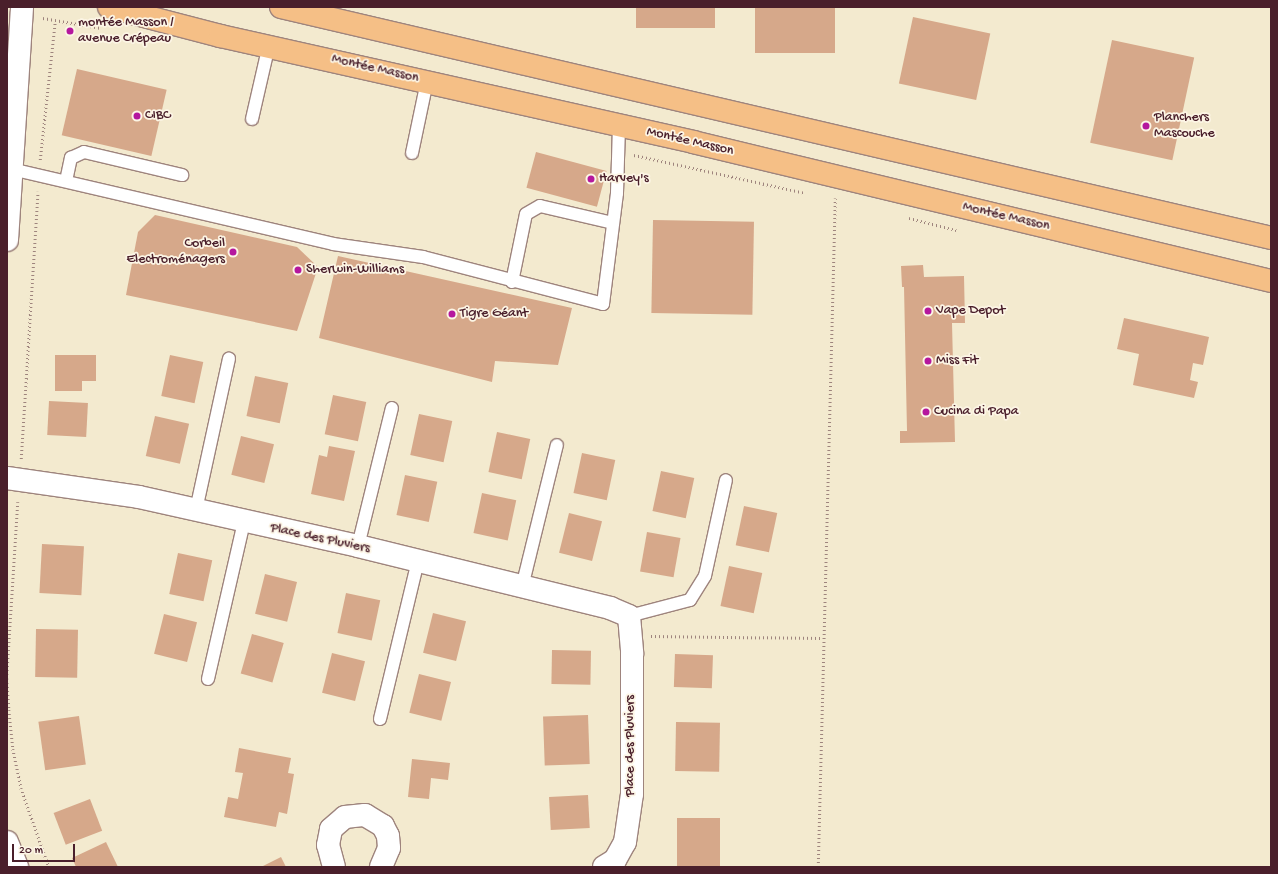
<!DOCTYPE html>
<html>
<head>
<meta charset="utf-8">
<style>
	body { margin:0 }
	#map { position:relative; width:1278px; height:874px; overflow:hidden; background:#f3eacf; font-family:"Gochi Hand",sans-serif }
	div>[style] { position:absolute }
	.building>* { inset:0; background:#d6a88a; transform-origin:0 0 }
	.path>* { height:2.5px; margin-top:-1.25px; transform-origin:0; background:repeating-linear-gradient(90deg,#9e847d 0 1px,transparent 0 4px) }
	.roads { filter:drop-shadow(1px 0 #9e847d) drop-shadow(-1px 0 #9e847d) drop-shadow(0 1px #9e847d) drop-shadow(0 -1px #9e847d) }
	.service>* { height:12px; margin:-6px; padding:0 6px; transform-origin:6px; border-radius:6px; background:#fff }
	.minor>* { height:22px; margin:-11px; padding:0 11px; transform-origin:11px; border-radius:11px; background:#fff }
	.primary>* { height:22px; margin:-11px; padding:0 11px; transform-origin:11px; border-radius:11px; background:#f5bf86 }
	.dots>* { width:11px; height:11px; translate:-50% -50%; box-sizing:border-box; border:2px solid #fcf5e5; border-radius:50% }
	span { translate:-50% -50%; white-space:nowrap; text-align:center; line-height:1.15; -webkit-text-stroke:3.5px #fcf5e5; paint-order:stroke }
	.poi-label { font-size:14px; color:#4a1f2b }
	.left { translate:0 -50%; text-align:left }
	.right { translate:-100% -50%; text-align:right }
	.street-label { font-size:14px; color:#4a1f2b }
	.frame { position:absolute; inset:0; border:8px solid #4a1f2b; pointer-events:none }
	.scale { position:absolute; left:12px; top:844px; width:63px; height:18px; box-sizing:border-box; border:2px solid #4a1f2b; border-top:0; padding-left:5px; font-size:12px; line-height:14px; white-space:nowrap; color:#4a1f2b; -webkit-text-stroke:3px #fcf5e5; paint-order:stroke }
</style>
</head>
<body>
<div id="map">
	<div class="building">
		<div style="left:636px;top:7px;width:79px;height:21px"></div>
		<div style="left:755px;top:7px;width:80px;height:46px"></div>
		<div style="left:913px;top:17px;width:79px;height:68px;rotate:12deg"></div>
		<div style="left:1112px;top:40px;width:84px;height:105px;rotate:12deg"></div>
		<div style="left:77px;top:69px;width:92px;height:68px;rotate:13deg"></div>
		<div style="left:536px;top:152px;width:73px;height:37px;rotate:15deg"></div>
		<div style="clip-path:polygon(155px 215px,297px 247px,318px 267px,297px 331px,126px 295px,138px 232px)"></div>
		<div style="left:653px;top:220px;width:101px;height:93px;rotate:1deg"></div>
		<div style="clip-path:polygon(338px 256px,572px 308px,558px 365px,495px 361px,492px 382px,319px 338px)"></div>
		<div style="clip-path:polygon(923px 265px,924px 277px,964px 276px,965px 323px,952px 323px,955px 442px,900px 443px,900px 431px,907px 431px,904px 287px,902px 287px,901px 266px)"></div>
		<div style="clip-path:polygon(1124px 318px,1209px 337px,1203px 365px,1193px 363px,1190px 380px,1198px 382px,1194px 398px,1133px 385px,1139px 354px,1117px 349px)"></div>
		<div style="clip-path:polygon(55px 355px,96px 355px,96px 381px,82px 381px,82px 391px,55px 391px)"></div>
		<div style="left:170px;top:355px;width:34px;height:42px;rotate:12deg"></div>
		<div style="left:255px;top:376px;width:34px;height:41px;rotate:12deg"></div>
		<div style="left:333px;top:395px;width:34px;height:40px;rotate:12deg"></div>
		<div style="left:49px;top:401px;width:39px;height:34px;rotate:3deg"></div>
		<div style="left:419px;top:414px;width:34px;height:42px;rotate:12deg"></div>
		<div style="left:155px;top:416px;width:35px;height:41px;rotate:13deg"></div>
		<div style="left:497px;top:432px;width:34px;height:41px;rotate:12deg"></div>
		<div style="left:241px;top:436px;width:34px;height:40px;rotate:14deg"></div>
		<div style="clip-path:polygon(329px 446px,355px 451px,344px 501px,311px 494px,319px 455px,327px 457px)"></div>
		<div style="left:582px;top:453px;width:34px;height:41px;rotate:12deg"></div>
		<div style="left:661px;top:471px;width:34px;height:41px;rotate:12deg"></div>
		<div style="left:405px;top:475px;width:33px;height:41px;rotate:12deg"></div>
		<div style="left:482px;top:493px;width:35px;height:41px;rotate:12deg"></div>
		<div style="left:744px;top:506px;width:34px;height:40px;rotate:12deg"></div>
		<div style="left:569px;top:513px;width:34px;height:41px;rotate:14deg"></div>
		<div style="left:647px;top:532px;width:34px;height:40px;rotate:10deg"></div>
		<div style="left:42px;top:544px;width:42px;height:49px;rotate:3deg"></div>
		<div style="left:178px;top:553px;width:35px;height:42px;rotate:12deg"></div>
		<div style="left:729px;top:566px;width:34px;height:41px;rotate:12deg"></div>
		<div style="left:265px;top:574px;width:33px;height:41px;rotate:14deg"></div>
		<div style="left:346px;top:593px;width:35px;height:41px;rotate:12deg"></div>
		<div style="left:433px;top:613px;width:34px;height:41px;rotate:14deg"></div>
		<div style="left:164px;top:614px;width:34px;height:41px;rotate:14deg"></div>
		<div style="left:36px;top:629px;width:42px;height:48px;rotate:1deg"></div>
		<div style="left:252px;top:634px;width:33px;height:41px;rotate:16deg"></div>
		<div style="left:552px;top:650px;width:39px;height:34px;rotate:1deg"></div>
		<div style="left:332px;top:653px;width:34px;height:41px;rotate:14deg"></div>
		<div style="left:675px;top:654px;width:38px;height:33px;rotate:2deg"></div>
		<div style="left:419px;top:674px;width:33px;height:40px;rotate:14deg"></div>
		<div style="left:588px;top:715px;width:49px;height:45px;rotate:88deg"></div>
		<div style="left:79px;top:716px;width:49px;height:41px;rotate:82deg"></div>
		<div style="left:676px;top:722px;width:44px;height:49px;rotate:1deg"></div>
		<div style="clip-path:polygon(239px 748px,291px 758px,288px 773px,294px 774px,287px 814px,279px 812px,276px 827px,224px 817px,228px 797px,238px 799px,243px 773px,235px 772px)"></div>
		<div style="clip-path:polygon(412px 759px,450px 763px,448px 780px,431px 778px,429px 799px,408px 797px)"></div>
		<div style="left:588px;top:795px;width:33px;height:39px;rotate:87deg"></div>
		<div style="left:90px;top:799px;width:34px;height:39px;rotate:69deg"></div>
		<div style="left:677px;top:818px;width:43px;height:49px"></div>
		<div style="clip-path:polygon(106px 842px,118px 867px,76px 867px,72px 858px)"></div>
		<div style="clip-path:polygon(281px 857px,286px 867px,261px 867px)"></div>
	</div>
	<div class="path">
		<div style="left:43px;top:18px;width:59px;rotate:9.8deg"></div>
		<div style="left:634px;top:155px;width:175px;rotate:12.5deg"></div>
		<div style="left:40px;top:160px;width:140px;rotate:-83.8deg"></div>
		<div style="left:909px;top:218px;width:49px;rotate:14.3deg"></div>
		<div style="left:21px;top:459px;width:268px;rotate:-86.4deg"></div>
		<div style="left:18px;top:502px;width:177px;rotate:93.6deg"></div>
		<div style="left:7px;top:679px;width:31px;rotate:86deg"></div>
		<div style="left:9px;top:710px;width:39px;rotate:84deg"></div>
		<div style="left:13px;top:749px;width:40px;rotate:78deg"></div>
		<div style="left:21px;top:788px;width:84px;rotate:70.5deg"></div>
		<div style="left:651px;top:636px;width:171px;rotate:0.7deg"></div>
		<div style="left:818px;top:867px;width:669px;rotate:-88.54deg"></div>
	</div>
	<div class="roads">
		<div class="service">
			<div style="left:252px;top:119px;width:76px;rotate:-77.1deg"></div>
			<div style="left:412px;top:153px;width:74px;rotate:-78.2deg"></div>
			<div style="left:7px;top:168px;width:335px;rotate:13.1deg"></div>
			<div style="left:333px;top:244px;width:91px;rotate:8.2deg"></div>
			<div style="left:423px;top:257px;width:186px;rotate:14.6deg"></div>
			<div style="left:603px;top:304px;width:112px;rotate:-82.8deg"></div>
			<div style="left:617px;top:193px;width:67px;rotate:-88.3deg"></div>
			<div style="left:66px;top:181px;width:24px;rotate:-78deg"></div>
			<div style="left:71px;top:158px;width:14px;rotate:-25deg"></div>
			<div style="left:84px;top:152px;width:101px;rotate:13.2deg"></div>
			<div style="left:512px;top:282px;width:69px;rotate:-78.4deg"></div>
			<div style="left:526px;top:214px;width:16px;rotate:-30deg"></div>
			<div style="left:540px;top:206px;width:75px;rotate:13.1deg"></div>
			<div style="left:196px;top:510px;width:155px;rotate:-77.7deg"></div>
			<div style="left:358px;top:546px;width:142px;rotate:-76.2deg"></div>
			<div style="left:522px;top:587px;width:146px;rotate:-76.2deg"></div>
			<div style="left:629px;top:616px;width:63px;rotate:-14.7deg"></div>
			<div style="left:690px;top:600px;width:28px;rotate:-58deg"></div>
			<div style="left:705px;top:576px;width:98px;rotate:-77.7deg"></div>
			<div style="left:208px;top:679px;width:161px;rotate:-77.1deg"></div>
			<div style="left:380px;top:719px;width:163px;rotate:-76.5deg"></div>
		</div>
		<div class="minor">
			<div style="left:7px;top:240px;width:233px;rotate:-86.3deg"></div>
			<div style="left:7px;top:478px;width:133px;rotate:8.2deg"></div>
			<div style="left:139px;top:497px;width:224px;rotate:12.6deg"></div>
			<div style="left:358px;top:546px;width:260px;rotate:13.8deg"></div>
			<div style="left:610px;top:608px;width:21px;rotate:23deg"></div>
			<div style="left:629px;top:616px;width:38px;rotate:85deg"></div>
			<div style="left:632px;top:654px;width:140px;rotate:90deg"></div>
			<div style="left:632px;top:794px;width:49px;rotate:98.3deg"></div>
			<div style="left:625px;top:842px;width:21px;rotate:119deg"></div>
			<div style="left:615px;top:860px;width:13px;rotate:148deg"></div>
			<div style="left:7px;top:842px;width:27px;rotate:68deg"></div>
			<div style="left:334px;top:867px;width:23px;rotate:-105deg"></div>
			<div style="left:328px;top:845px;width:16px;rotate:-79deg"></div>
			<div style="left:331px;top:829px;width:18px;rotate:-41deg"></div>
			<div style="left:345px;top:817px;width:20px;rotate:-6deg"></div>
			<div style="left:365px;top:815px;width:21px;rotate:31deg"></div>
			<div style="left:383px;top:826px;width:11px;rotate:63deg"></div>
			<div style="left:388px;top:836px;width:12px;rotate:85deg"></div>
			<div style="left:389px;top:848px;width:21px;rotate:113deg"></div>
		</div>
		<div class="primary">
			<div style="left:109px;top:7px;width:115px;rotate:14.6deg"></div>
			<div style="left:220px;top:36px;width:485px;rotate:12.6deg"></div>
			<div style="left:693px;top:142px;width:594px;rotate:13.52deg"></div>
			<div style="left:281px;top:7px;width:1017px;rotate:13.13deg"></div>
		</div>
	</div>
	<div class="dots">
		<div style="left:70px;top:31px;background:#b5179e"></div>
		<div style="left:137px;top:116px;background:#b5179e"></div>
		<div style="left:1146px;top:126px;background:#b5179e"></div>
		<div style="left:591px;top:179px;background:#b5179e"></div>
		<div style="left:233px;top:252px;background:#b5179e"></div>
		<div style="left:298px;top:270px;background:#b5179e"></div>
		<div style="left:928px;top:311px;background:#b5179e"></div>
		<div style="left:452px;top:314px;background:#b5179e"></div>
		<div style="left:928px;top:361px;background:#b5179e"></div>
		<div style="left:926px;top:412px;background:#b5179e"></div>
	</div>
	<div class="poi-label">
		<span class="left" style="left:78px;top:31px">montée Masson /<br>avenue Crépeau</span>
		<span class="left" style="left:145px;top:116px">CIBC</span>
		<span class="left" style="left:1154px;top:126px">Planchers<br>Mascouche</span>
		<span class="left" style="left:599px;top:179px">Harvey's</span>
		<span class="right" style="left:225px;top:252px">Corbeil<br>Electroménagers</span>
		<span class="left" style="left:306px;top:270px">Sherwin-Williams</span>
		<span class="left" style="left:936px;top:311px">Vape Depot</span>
		<span class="left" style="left:460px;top:314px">Tigre Géant</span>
		<span class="left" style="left:936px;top:361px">Miss Fit</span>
		<span class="left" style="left:934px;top:412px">Cucina di Papa</span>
	</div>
	<div class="street-label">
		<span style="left:375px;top:69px;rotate:13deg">Montée Masson</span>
		<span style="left:690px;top:142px;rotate:13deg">Montée Masson</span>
		<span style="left:1006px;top:217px;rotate:13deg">Montée Masson</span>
		<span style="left:320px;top:539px;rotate:12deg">Place des Pluviers</span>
		<span style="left:631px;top:746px;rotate:-90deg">Place des Pluviers</span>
	</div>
	<div class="frame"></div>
	<div class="scale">20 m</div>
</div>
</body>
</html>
